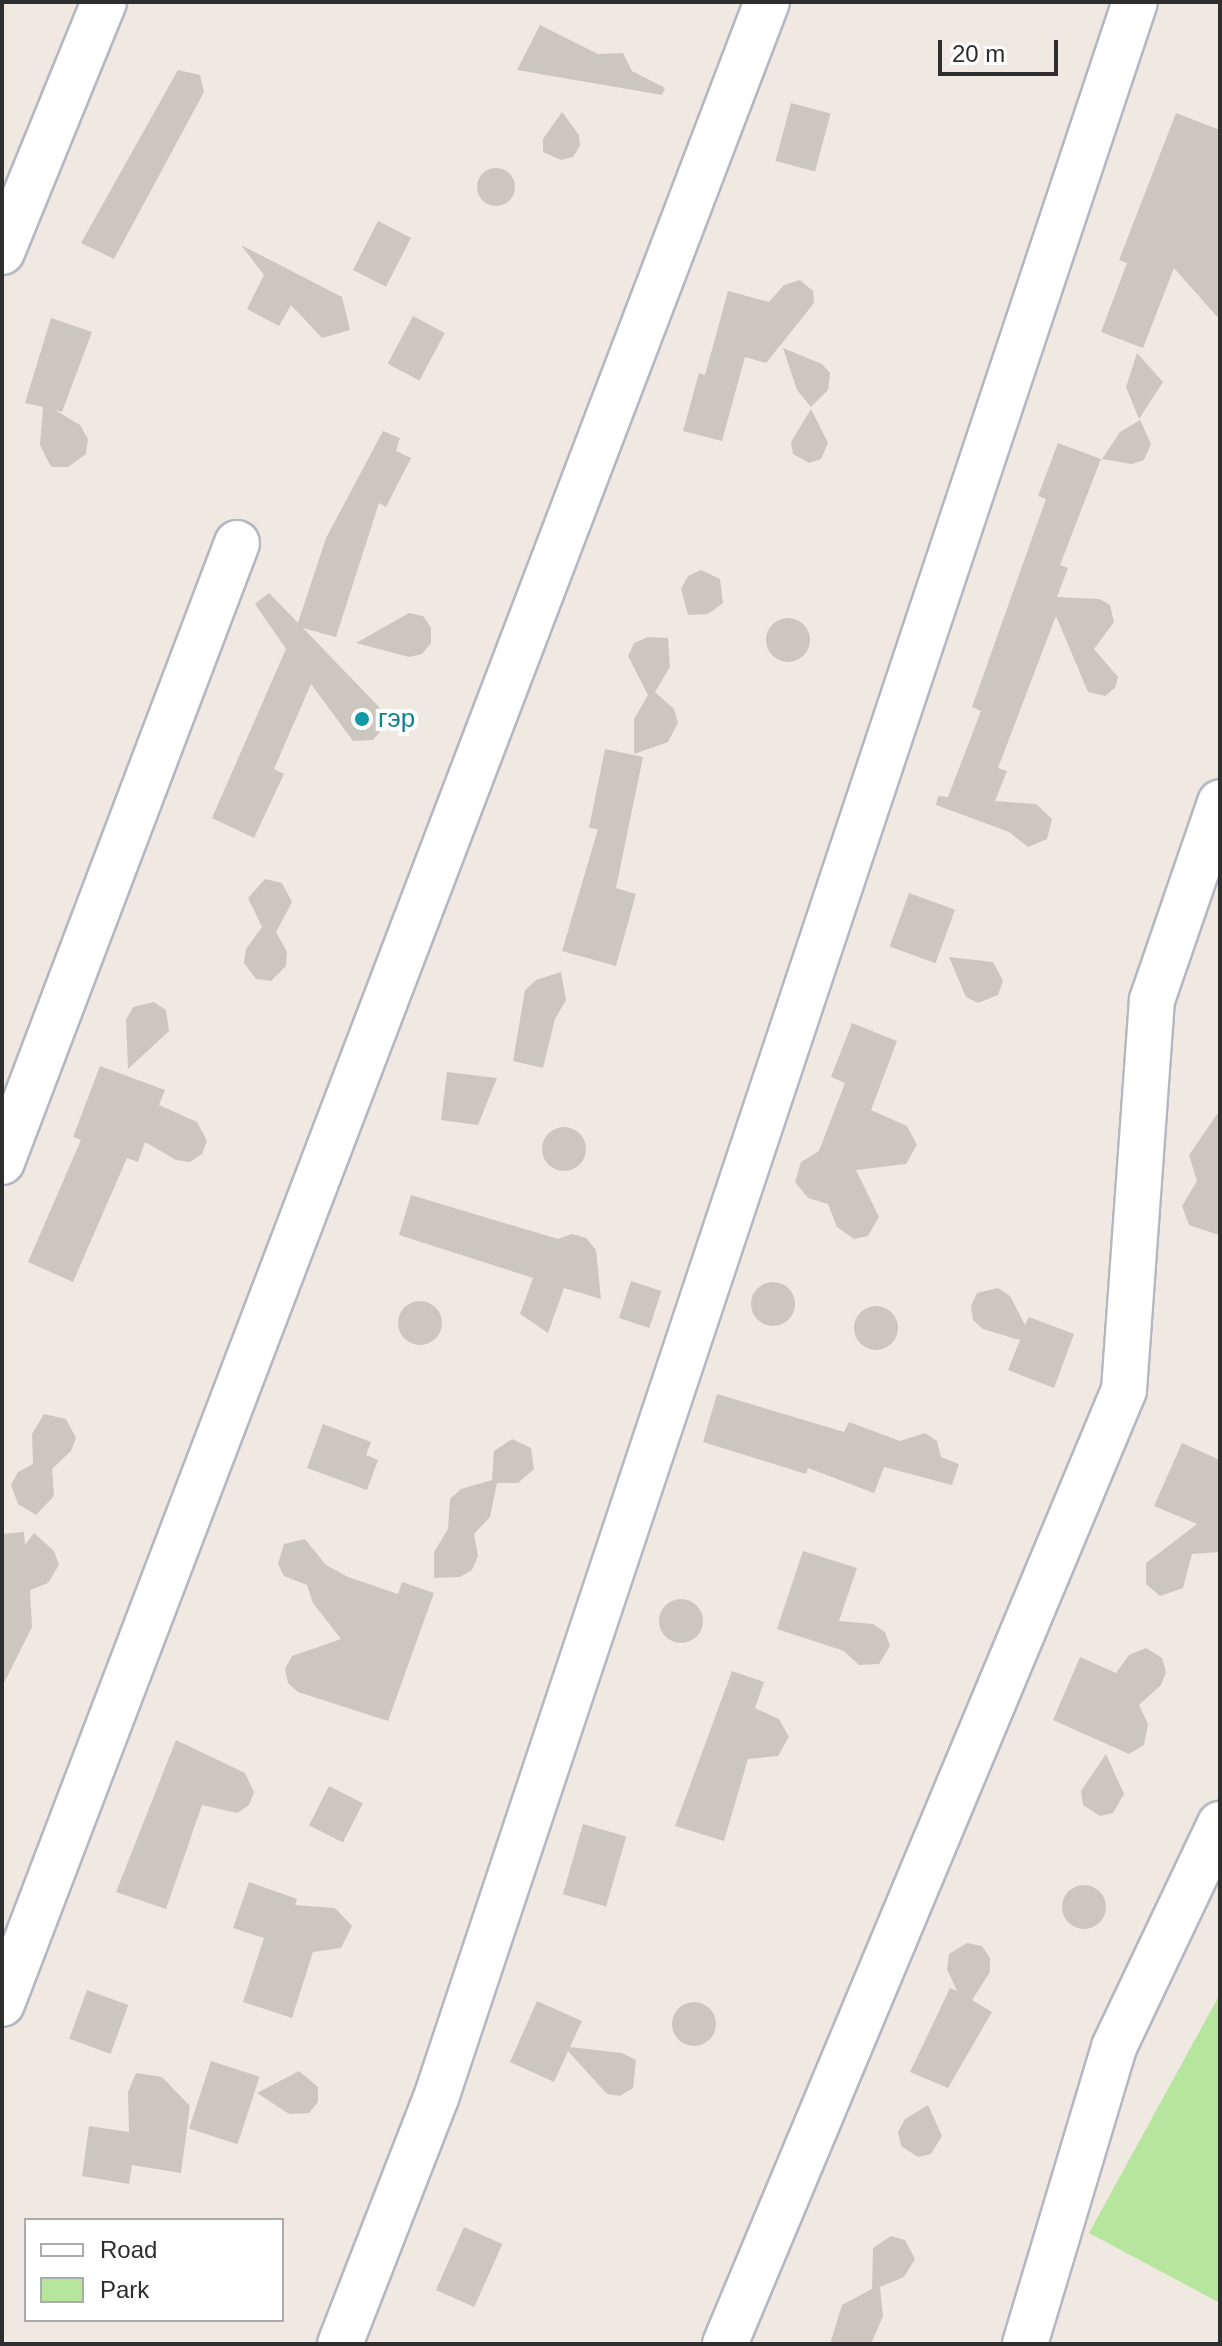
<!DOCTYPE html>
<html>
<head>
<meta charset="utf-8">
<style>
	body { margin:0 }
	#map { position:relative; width:1222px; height:2346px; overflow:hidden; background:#efe9e1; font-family:Helvetica,sans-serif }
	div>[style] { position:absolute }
	.green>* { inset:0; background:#b6e59e }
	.building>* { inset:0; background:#cbc7bf; transform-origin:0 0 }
	.round { border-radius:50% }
	.roads { filter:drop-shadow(2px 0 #b4b7c1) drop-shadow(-2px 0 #b4b7c1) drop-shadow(0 2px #b4b7c1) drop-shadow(0 -2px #b4b7c1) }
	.minor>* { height:44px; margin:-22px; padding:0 22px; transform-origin:22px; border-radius:22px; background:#fff }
	.dots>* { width:22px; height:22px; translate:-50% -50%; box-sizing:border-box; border:4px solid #fff; border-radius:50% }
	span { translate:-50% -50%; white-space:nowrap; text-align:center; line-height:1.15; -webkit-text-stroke:8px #fff; paint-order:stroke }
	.culture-label { font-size:26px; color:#0d838f }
	.left { translate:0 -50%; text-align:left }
	.frame { position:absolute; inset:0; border:4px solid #2e2e2e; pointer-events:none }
	.legend { position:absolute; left:24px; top:2218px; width:260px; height:104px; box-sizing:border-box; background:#fff; border:2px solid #ababab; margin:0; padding:10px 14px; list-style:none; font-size:24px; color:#2e2e2e }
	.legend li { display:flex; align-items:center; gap:16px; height:40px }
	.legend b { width:40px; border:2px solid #ababab }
	.scale { position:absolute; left:938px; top:40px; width:120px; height:36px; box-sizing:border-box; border:4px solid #2e2e2e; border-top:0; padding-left:10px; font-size:24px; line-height:28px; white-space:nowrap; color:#2e2e2e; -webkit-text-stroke:6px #fff; paint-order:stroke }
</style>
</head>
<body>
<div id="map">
	<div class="green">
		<div style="clip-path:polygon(1220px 1994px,1220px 2303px,1089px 2233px)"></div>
	</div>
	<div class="building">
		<div style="clip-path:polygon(540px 25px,598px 54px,623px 53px,632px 71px,665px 88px,662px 95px,517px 70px)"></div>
		<div style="clip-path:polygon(178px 70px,200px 75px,204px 92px,114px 259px,81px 243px)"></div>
		<div style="left:791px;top:103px;width:41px;height:60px;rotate:15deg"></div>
		<div style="clip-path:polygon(562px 112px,579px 135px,580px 146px,573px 157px,561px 160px,543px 152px,543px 139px)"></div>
		<div style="clip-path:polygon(1176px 113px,1220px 130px,1220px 320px,1174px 268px,1143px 348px,1101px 332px,1127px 263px,1119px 260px)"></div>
		<div class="round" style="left:477px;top:168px;width:38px;height:38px"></div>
		<div style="left:378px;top:221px;width:37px;height:55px;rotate:27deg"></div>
		<div style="clip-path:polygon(241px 245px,342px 297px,350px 330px,322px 338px,291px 305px,279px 326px,247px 309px,264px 275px)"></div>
		<div style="clip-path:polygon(800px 280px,813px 291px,814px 303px,766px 363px,745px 357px,722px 441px,683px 431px,699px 373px,705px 375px,728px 291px,769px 302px,784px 285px)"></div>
		<div style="left:413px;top:316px;width:36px;height:54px;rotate:28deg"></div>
		<div style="clip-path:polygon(51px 318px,92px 332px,62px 412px,55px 410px,80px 425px,88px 439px,86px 454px,68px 467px,51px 467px,40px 445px,43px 407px,25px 403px)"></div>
		<div style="clip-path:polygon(783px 348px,822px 364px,830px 373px,828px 390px,811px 407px,797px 390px)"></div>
		<div style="clip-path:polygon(1137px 353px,1163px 382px,1139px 419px,1126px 387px)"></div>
		<div style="clip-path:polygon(811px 409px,828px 443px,821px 459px,809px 463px,793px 454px,791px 442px)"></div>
		<div style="clip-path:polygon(1140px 420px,1151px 444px,1144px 460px,1132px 464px,1102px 459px,1120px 432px)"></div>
		<div style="clip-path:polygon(383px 431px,400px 438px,396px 451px,411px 458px,386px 507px,379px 503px,336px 637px,303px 628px,379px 707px,383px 728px,373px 740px,353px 741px,311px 684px,274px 769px,284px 774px,254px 838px,212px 818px,286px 649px,255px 604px,269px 593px,298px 623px,326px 538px)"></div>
		<div style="clip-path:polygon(1058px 443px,1101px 459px,1060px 565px,1068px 568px,1057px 597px,1100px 599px,1110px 605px,1114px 622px,1094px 649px,1118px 677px,1115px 688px,1105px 696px,1088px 692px,1056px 616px,998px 768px,1007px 771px,995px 801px,1036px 804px,1052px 819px,1047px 839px,1028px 847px,1009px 832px,936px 805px,938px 796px,948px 797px,981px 711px,972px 707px,1046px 499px,1038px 496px)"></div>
		<div style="clip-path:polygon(701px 570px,720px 579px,723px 603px,708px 614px,688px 615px,681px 589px,688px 576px)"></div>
		<div style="clip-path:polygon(409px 613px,423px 616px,431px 628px,431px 643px,422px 654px,409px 657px,356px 643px)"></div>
		<div class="round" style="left:766px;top:618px;width:44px;height:44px"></div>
		<div style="clip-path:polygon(648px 637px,668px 638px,670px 667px,655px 692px,674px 709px,678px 723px,668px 742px,634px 754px,634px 719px,648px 695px,628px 656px,634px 643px)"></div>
		<div style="clip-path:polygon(605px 749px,643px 757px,616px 888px,636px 894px,616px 966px,562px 951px,598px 829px,589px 828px)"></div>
		<div style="clip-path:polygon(265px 879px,282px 883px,292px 902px,276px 932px,287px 952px,286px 966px,271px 981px,256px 979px,244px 963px,246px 949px,262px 927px,248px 898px)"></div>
		<div style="left:909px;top:893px;width:49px;height:57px;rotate:20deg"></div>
		<div style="clip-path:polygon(949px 957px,993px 962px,1003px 981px,998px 995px,978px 1003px,966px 997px)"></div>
		<div style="clip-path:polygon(561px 972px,566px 1000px,555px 1019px,543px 1068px,513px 1061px,525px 990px,536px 980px)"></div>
		<div style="clip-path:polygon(154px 1002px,166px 1010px,169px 1031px,128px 1069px,126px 1020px,133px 1007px)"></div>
		<div style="clip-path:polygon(852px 1023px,897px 1041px,871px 1110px,907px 1126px,917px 1145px,906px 1164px,856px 1170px,879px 1217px,868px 1236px,854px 1239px,837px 1227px,828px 1204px,808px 1198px,795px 1182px,801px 1162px,819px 1151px,845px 1083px,831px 1077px)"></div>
		<div style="clip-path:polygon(100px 1066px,165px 1090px,159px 1105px,197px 1122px,207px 1141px,202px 1154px,190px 1162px,176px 1160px,145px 1142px,138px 1162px,127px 1158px,73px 1282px,28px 1262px,81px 1140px,73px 1137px)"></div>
		<div style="clip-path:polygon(447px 1072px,497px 1078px,478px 1125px,441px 1120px)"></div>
		<div style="clip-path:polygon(1220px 1110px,1220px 1235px,1219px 1235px,1189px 1225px,1182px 1206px,1197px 1181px,1189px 1155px)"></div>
		<div class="round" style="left:542px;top:1127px;width:44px;height:44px"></div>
		<div style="clip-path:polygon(411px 1195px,558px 1239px,572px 1234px,586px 1238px,596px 1250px,601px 1299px,564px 1288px,548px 1333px,520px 1314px,533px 1278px,399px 1235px)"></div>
		<div style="left:631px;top:1281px;width:32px;height:39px;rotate:18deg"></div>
		<div class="round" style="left:751px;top:1282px;width:44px;height:44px"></div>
		<div style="clip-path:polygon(998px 1288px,1010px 1296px,1025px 1325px,1029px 1317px,1074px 1334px,1054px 1388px,1008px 1370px,1020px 1340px,983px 1329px,973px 1320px,971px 1306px,977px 1293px)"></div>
		<div class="round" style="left:398px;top:1301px;width:44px;height:44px"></div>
		<div class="round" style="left:854px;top:1306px;width:44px;height:44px"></div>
		<div style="clip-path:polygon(717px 1394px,844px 1432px,849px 1422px,900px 1441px,925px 1433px,937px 1441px,941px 1457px,959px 1464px,952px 1485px,884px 1467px,874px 1493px,808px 1468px,806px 1474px,703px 1442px)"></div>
		<div style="clip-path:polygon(44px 1414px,66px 1419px,76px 1438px,71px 1451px,52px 1469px,54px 1496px,36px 1515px,18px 1504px,11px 1485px,18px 1472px,33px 1464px,32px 1434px)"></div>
		<div style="clip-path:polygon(323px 1424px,371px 1442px,366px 1455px,378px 1460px,367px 1490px,307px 1468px)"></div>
		<div style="clip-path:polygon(512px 1439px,531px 1448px,534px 1469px,518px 1483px,497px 1483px,490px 1517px,474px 1534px,478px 1556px,472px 1570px,460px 1577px,434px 1578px,434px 1552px,448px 1529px,450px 1499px,461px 1489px,492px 1480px,494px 1451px)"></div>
		<div style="clip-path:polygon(1182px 1443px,1220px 1460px,1220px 1552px,1192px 1554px,1183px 1588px,1160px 1596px,1146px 1584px,1146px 1563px,1197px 1524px,1154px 1506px)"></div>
		<div style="clip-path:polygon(24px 1532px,25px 1545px,34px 1533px,54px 1551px,59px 1565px,48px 1583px,30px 1590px,32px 1627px,2px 1687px,2px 1534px)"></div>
		<div style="clip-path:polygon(305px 1539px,326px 1565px,348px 1577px,398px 1594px,402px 1582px,434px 1593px,388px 1721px,298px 1692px,288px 1683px,285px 1669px,292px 1656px,341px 1639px,313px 1603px,307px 1585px,284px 1576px,278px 1564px,284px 1544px)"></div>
		<div style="clip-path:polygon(803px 1551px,857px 1568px,839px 1621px,873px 1624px,885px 1632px,890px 1646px,879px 1664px,859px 1665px,844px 1651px,777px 1629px)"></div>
		<div class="round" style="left:659px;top:1599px;width:44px;height:44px"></div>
		<div style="clip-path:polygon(1146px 1648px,1162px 1658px,1166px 1672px,1161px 1685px,1139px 1705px,1148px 1724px,1144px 1745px,1129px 1754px,1053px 1720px,1080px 1657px,1116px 1673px,1129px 1655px)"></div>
		<div style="clip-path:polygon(732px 1671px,764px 1682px,755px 1708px,779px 1719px,789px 1737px,778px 1756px,748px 1759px,724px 1841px,675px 1826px)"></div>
		<div style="clip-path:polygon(176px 1740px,245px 1773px,254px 1792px,249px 1805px,237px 1813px,202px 1805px,166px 1909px,116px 1892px)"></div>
		<div style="clip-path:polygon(1106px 1754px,1124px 1794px,1113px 1813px,1100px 1816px,1083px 1805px,1081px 1791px)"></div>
		<div style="left:329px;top:1786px;width:38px;height:44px;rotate:27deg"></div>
		<div style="left:583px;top:1824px;width:45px;height:73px;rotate:16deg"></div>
		<div style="clip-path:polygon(249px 1882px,297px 1899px,295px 1905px,335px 1908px,352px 1926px,341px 1948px,313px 1952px,292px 2018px,243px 2002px,264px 1938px,233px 1928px)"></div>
		<div class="round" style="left:1062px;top:1885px;width:44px;height:44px"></div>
		<div style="clip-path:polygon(967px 1943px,982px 1946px,990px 1958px,990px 1972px,972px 2000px,992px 2012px,948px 2088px,910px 2072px,950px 1988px,957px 1991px,947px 1969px,949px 1954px)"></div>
		<div style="left:87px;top:1990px;width:44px;height:52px;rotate:20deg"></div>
		<div style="clip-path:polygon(537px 2001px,582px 2021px,570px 2047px,622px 2053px,636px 2060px,633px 2088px,620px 2096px,607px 2094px,568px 2051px,554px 2082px,510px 2062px)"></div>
		<div class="round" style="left:672px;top:2002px;width:44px;height:44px"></div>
		<div style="left:211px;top:2061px;width:51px;height:71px;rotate:18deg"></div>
		<div style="clip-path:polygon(299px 2071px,318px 2087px,318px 2102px,309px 2113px,289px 2114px,257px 2093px)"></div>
		<div style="clip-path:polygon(136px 2073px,162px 2077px,190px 2106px,181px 2173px,132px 2165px,129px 2184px,82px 2176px,89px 2126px,129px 2132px,128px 2092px)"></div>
		<div style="clip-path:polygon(928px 2105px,942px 2136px,931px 2154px,918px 2157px,901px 2146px,898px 2132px,905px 2119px)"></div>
		<div style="left:464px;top:2227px;width:42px;height:69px;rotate:24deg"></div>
		<div style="clip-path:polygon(891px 2236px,905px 2240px,915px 2259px,904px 2277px,880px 2287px,883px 2316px,871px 2344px,830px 2344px,842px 2305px,872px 2289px,873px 2248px)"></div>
	</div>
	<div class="roads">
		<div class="minor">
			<div style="left:2px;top:252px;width:270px;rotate:-67.8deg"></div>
			<div style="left:2px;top:1162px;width:662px;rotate:-69.21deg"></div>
			<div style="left:2px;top:2004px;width:2143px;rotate:-69.09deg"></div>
			<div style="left:340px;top:2344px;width:264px;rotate:-68.7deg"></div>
			<div style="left:436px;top:2098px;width:2209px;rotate:-71.56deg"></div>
			<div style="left:725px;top:2344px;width:1034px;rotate:-67.3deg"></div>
			<div style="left:1124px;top:1390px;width:391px;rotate:-85.9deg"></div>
			<div style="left:1152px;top:1000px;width:209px;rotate:-71deg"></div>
			<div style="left:1025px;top:2344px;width:310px;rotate:-73.3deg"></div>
			<div style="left:1114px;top:2047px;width:247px;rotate:-64.6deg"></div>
		</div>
	</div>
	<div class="dots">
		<div style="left:362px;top:719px;background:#0f9aa8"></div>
	</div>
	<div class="culture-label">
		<span class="left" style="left:378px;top:719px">гэр</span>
	</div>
	<div class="frame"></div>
	<ul class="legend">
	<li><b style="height:10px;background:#fff"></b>Road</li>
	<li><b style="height:22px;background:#b6e59e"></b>Park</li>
	</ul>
	<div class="scale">20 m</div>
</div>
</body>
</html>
